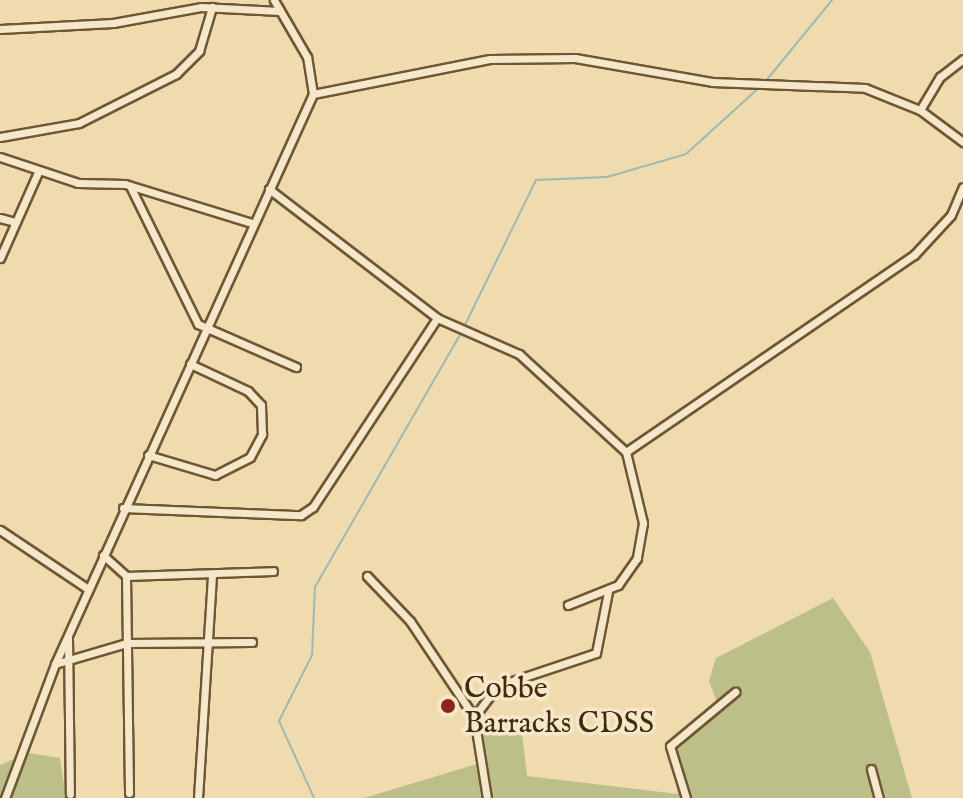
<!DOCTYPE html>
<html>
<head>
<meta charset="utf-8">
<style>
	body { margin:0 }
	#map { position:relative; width:963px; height:798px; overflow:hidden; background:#f0dbae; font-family:"IM FELL English",serif }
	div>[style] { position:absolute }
	.green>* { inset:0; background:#bcbf88 }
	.stream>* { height:2px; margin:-1px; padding:0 1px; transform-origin:1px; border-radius:1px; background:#9db9b3 }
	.roads { filter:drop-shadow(2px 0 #6e5732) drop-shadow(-2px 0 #6e5732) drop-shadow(0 2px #6e5732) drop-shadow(0 -2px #6e5732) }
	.minor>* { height:7px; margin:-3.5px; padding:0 3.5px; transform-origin:3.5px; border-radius:3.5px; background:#f5e8ca }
	.dots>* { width:22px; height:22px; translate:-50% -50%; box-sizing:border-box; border:4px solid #f5e8ca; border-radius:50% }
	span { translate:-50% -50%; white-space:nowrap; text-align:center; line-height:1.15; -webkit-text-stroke:7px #f5e8ca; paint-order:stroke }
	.poi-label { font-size:30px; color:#432b09 }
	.left { translate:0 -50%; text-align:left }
</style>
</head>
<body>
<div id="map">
	<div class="green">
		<div style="clip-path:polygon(833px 598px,870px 652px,912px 798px,364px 798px,480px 763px,476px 732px,521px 725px,527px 776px,678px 794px,670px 746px,719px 707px,709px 681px,716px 658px)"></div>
		<div style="clip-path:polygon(28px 753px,60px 758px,66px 798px,0 798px,0 765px)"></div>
	</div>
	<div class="stream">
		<div style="left:765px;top:82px;width:106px;rotate:-50.7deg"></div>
		<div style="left:464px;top:327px;width:164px;rotate:-63.9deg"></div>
		<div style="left:536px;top:180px;width:71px;rotate:-2.4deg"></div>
		<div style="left:607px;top:177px;width:82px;rotate:-16.2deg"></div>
		<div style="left:686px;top:154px;width:100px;rotate:-42.2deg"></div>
		<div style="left:314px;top:798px;width:85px;rotate:-114.4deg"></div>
		<div style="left:279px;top:721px;width:74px;rotate:-63.4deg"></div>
		<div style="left:312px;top:655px;width:68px;rotate:-87.5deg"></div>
		<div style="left:315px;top:587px;width:293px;rotate:-60.1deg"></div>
	</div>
	<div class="roads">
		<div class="minor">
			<div style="left:0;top:29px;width:113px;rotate:-3deg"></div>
			<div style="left:113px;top:23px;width:89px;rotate:-10.3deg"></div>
			<div style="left:201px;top:7px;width:79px;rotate:2.9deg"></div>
			<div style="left:313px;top:94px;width:180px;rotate:-11.2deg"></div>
			<div style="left:490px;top:59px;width:85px;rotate:-0.7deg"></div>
			<div style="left:575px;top:58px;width:139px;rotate:9.9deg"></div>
			<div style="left:712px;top:82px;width:153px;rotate:2.2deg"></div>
			<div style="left:865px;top:88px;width:59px;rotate:21.8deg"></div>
			<div style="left:920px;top:110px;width:54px;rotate:36.7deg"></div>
			<div style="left:920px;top:110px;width:39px;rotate:-59deg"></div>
			<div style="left:940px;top:77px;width:29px;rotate:-38deg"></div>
			<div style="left:0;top:137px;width:80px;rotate:-10deg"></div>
			<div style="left:79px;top:123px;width:109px;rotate:-26.8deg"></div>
			<div style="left:176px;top:74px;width:33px;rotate:-45deg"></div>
			<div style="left:199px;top:51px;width:46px;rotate:-73.5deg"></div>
			<div style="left:0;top:157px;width:82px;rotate:18.4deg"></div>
			<div style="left:78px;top:183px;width:47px;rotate:1.2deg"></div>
			<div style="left:125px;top:184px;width:133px;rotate:17.1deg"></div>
			<div style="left:130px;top:186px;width:154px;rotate:63.8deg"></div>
			<div style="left:198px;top:324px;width:107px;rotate:23.7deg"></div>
			<div style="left:269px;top:189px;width:212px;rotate:37.5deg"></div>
			<div style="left:437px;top:318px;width:90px;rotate:23.7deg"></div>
			<div style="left:519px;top:354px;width:145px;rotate:42.5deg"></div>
			<div style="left:626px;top:452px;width:73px;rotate:76.5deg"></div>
			<div style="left:643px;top:523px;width:36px;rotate:100deg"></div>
			<div style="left:637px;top:558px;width:33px;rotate:125deg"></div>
			<div style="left:618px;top:585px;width:54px;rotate:158.2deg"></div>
			<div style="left:0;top:218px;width:16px;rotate:15deg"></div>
			<div style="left:0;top:258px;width:96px;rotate:-66.1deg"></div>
			<div style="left:626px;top:452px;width:349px;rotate:-34.4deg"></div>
			<div style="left:914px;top:255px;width:54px;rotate:-47.2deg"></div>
			<div style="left:951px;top:215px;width:30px;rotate:-67deg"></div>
			<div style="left:148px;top:455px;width:70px;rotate:16.6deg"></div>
			<div style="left:215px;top:475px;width:39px;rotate:-27deg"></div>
			<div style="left:250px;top:457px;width:26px;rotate:-62deg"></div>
			<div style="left:262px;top:434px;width:29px;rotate:-92deg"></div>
			<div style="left:261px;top:405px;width:19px;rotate:-133deg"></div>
			<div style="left:248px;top:391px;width:64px;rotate:-155deg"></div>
			<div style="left:123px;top:508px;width:178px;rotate:2.3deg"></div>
			<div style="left:301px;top:515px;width:14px;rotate:-34deg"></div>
			<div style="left:313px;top:507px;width:226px;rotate:-56.7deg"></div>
			<div style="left:0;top:530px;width:106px;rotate:33.8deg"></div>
			<div style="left:103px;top:555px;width:31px;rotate:42deg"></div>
			<div style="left:126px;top:576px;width:147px;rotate:-1.9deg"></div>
			<div style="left:126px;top:576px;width:217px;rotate:89.2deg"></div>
			<div style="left:367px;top:576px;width:62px;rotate:46.3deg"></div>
			<div style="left:410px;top:621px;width:115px;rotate:56.3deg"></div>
			<div style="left:474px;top:717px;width:82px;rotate:80.9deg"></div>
			<div style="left:68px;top:638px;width:156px;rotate:89.3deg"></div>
			<div style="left:55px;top:664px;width:75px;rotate:-16.3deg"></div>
			<div style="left:127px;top:643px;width:125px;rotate:-0.5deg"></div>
			<div style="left:474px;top:717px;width:39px;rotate:-53deg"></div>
			<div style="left:497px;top:686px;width:104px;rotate:-18.4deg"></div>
			<div style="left:596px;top:653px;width:62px;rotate:-78.9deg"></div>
			<div style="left:871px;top:769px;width:30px;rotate:75deg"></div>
			<div style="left:5px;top:798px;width:143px;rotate:-69.5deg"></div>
			<div style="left:55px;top:664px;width:626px;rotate:-65.65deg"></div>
			<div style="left:313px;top:94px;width:37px;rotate:-99deg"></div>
			<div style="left:307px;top:57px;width:66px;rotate:-120.1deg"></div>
			<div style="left:198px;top:798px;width:224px;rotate:-86.4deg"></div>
			<div style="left:686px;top:798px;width:54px;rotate:-107.1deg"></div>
			<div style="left:670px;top:746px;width:85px;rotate:-39.7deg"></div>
		</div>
	</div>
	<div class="dots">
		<div style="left:448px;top:706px;background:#8f2418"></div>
	</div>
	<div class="poi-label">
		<span class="left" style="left:464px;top:706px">Cobbe<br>Barracks CDSS</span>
	</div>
</div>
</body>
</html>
